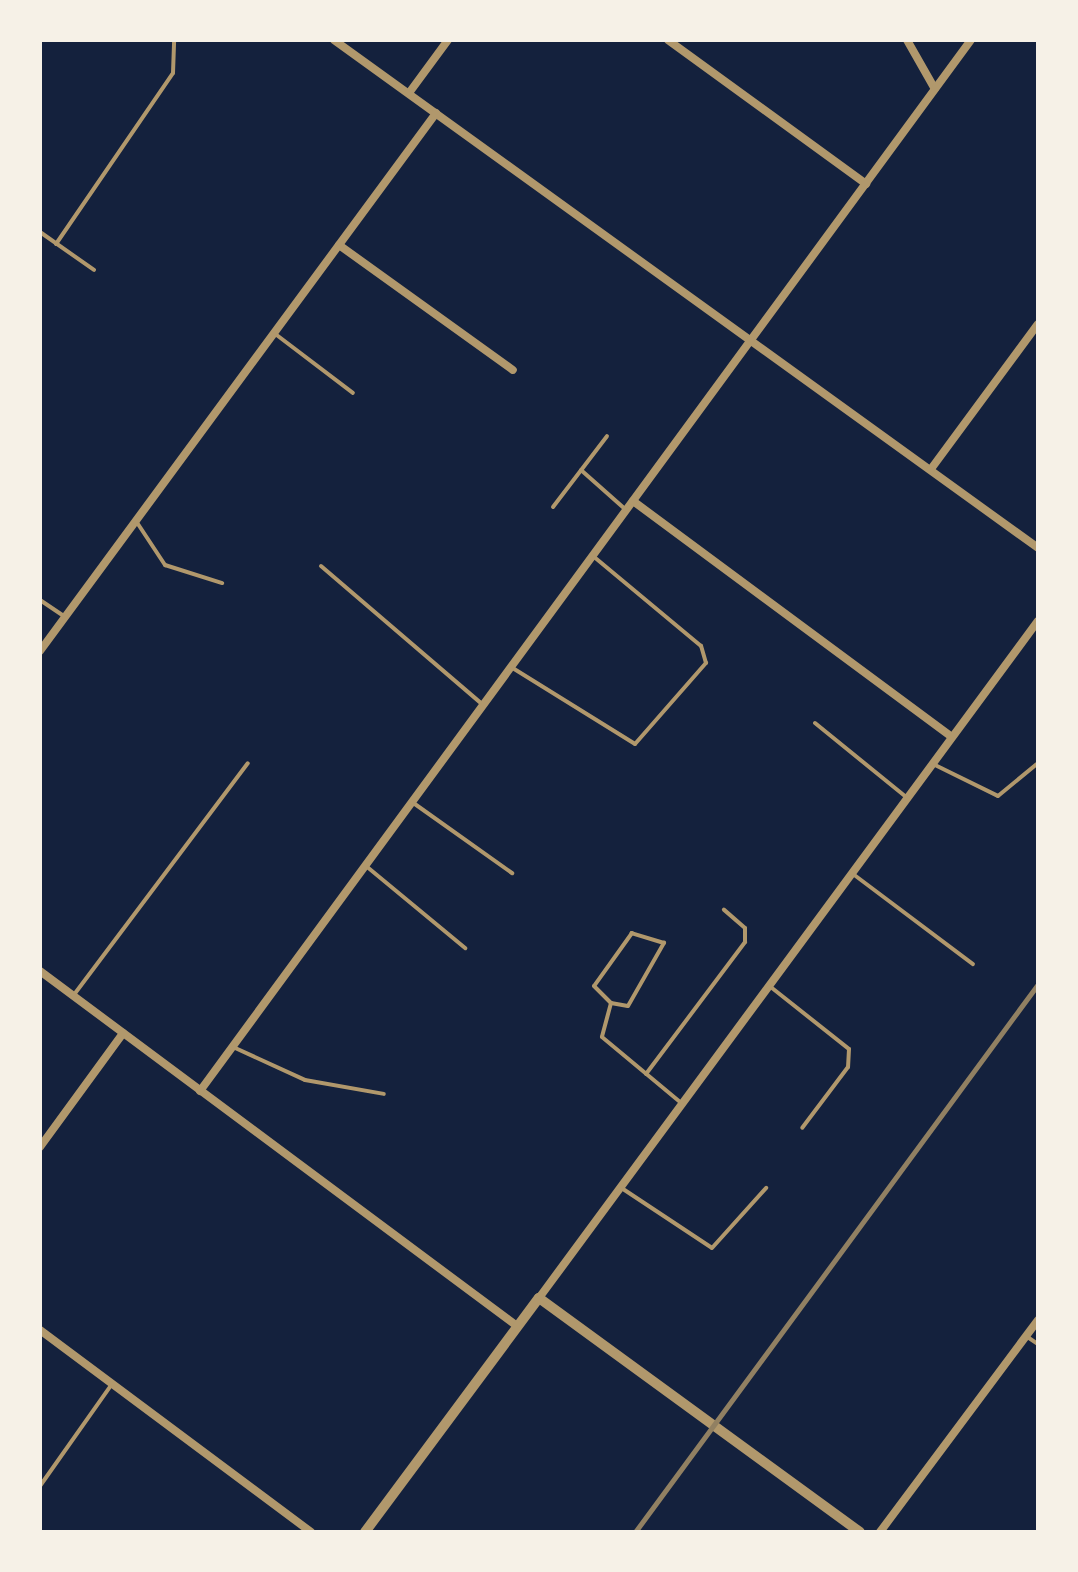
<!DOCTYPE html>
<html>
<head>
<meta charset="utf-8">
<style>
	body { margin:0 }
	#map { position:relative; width:1078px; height:1572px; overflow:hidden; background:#14213d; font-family:Karla,sans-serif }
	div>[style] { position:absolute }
	.service>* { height:4px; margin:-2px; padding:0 2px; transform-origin:2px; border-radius:2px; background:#b1986c }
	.minor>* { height:8px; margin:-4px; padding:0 4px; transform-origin:4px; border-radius:4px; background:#b1986c }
	.tertiary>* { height:10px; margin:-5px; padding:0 5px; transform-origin:5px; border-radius:5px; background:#b1986c }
	.rail>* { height:5px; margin:-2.5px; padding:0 2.5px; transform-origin:2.5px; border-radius:2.5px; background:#918062 }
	span { translate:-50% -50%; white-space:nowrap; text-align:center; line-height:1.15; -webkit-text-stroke:10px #f6f1e7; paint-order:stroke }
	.frame { position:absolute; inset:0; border:42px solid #f6f1e7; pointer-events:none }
</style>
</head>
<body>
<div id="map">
	<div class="service">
		<div style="left:40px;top:232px;width:66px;rotate:35.1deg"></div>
		<div style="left:56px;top:244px;width:207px;rotate:-55.6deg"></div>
		<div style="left:173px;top:73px;width:33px;rotate:-88deg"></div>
		<div style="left:274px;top:333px;width:99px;rotate:37.2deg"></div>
		<div style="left:581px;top:470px;width:60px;rotate:41.6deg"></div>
		<div style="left:553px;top:507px;width:89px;rotate:-52.7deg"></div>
		<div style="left:136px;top:521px;width:53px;rotate:56.6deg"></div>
		<div style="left:165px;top:565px;width:60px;rotate:17.5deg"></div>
		<div style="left:321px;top:566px;width:213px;rotate:40.6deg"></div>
		<div style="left:40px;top:600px;width:30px;rotate:34deg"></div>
		<div style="left:511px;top:667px;width:146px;rotate:31.8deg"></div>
		<div style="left:635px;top:744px;width:108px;rotate:-48.8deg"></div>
		<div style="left:706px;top:663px;width:18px;rotate:-106deg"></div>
		<div style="left:701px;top:646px;width:141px;rotate:-140.2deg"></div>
		<div style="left:815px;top:723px;width:117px;rotate:39.1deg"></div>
		<div style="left:935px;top:765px;width:70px;rotate:26.2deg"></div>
		<div style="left:998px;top:796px;width:52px;rotate:-39.5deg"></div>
		<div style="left:412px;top:802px;width:123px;rotate:35.4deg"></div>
		<div style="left:366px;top:866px;width:129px;rotate:39.6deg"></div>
		<div style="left:853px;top:874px;width:150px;rotate:36.9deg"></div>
		<div style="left:772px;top:988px;width:98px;rotate:38.4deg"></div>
		<div style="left:849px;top:1049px;width:18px;rotate:93deg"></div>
		<div style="left:848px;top:1067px;width:76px;rotate:127deg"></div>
		<div style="left:73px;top:996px;width:291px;rotate:-53.1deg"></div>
		<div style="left:611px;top:1003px;width:17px;rotate:10deg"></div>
		<div style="left:628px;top:1006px;width:73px;rotate:-60.3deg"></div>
		<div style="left:664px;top:943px;width:34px;rotate:-163deg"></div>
		<div style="left:632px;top:933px;width:65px;rotate:125.6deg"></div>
		<div style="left:594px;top:986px;width:24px;rotate:45deg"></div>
		<div style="left:611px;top:1003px;width:35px;rotate:105deg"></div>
		<div style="left:602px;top:1037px;width:102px;rotate:39.8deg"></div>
		<div style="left:233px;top:1047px;width:79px;rotate:24.6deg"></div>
		<div style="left:305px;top:1080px;width:80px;rotate:10deg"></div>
		<div style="left:646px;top:1074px;width:165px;rotate:-53.1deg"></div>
		<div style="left:745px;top:942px;width:14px;rotate:-90deg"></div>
		<div style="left:745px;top:928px;width:28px;rotate:-139deg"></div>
		<div style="left:620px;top:1187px;width:110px;rotate:33.5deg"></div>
		<div style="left:712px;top:1248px;width:81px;rotate:-48deg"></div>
		<div style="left:1026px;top:1336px;width:14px;rotate:34deg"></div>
		<div style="left:40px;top:1486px;width:125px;rotate:-54.8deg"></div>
	</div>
	<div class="minor">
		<div style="left:334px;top:40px;width:868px;rotate:35.81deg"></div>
		<div style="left:668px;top:40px;width:245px;rotate:36deg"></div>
		<div style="left:907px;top:40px;width:56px;rotate:60.3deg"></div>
		<div style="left:409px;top:93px;width:66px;rotate:-53.7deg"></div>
		<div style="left:339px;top:245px;width:214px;rotate:35.7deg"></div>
		<div style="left:931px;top:469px;width:180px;rotate:-53.6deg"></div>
		<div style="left:633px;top:501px;width:395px;rotate:36.5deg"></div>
		<div style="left:40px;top:651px;width:668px;rotate:-53.64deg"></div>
		<div style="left:40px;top:971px;width:595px;rotate:36.66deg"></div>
		<div style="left:200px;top:1091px;width:1303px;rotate:-53.74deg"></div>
		<div style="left:40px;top:1147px;width:141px;rotate:-53.9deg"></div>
		<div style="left:539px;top:1298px;width:841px;rotate:-53.61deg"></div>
		<div style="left:40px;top:1330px;width:338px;rotate:36.7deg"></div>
		<div style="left:880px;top:1532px;width:264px;rotate:-53.3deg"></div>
	</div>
	<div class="tertiary">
		<div style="left:365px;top:1532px;width:292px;rotate:-53.4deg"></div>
		<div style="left:539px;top:1298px;width:397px;rotate:36.1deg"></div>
	</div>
	<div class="rail">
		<div style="left:635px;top:1532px;width:680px;rotate:-53.67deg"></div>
	</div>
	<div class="frame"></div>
</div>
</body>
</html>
